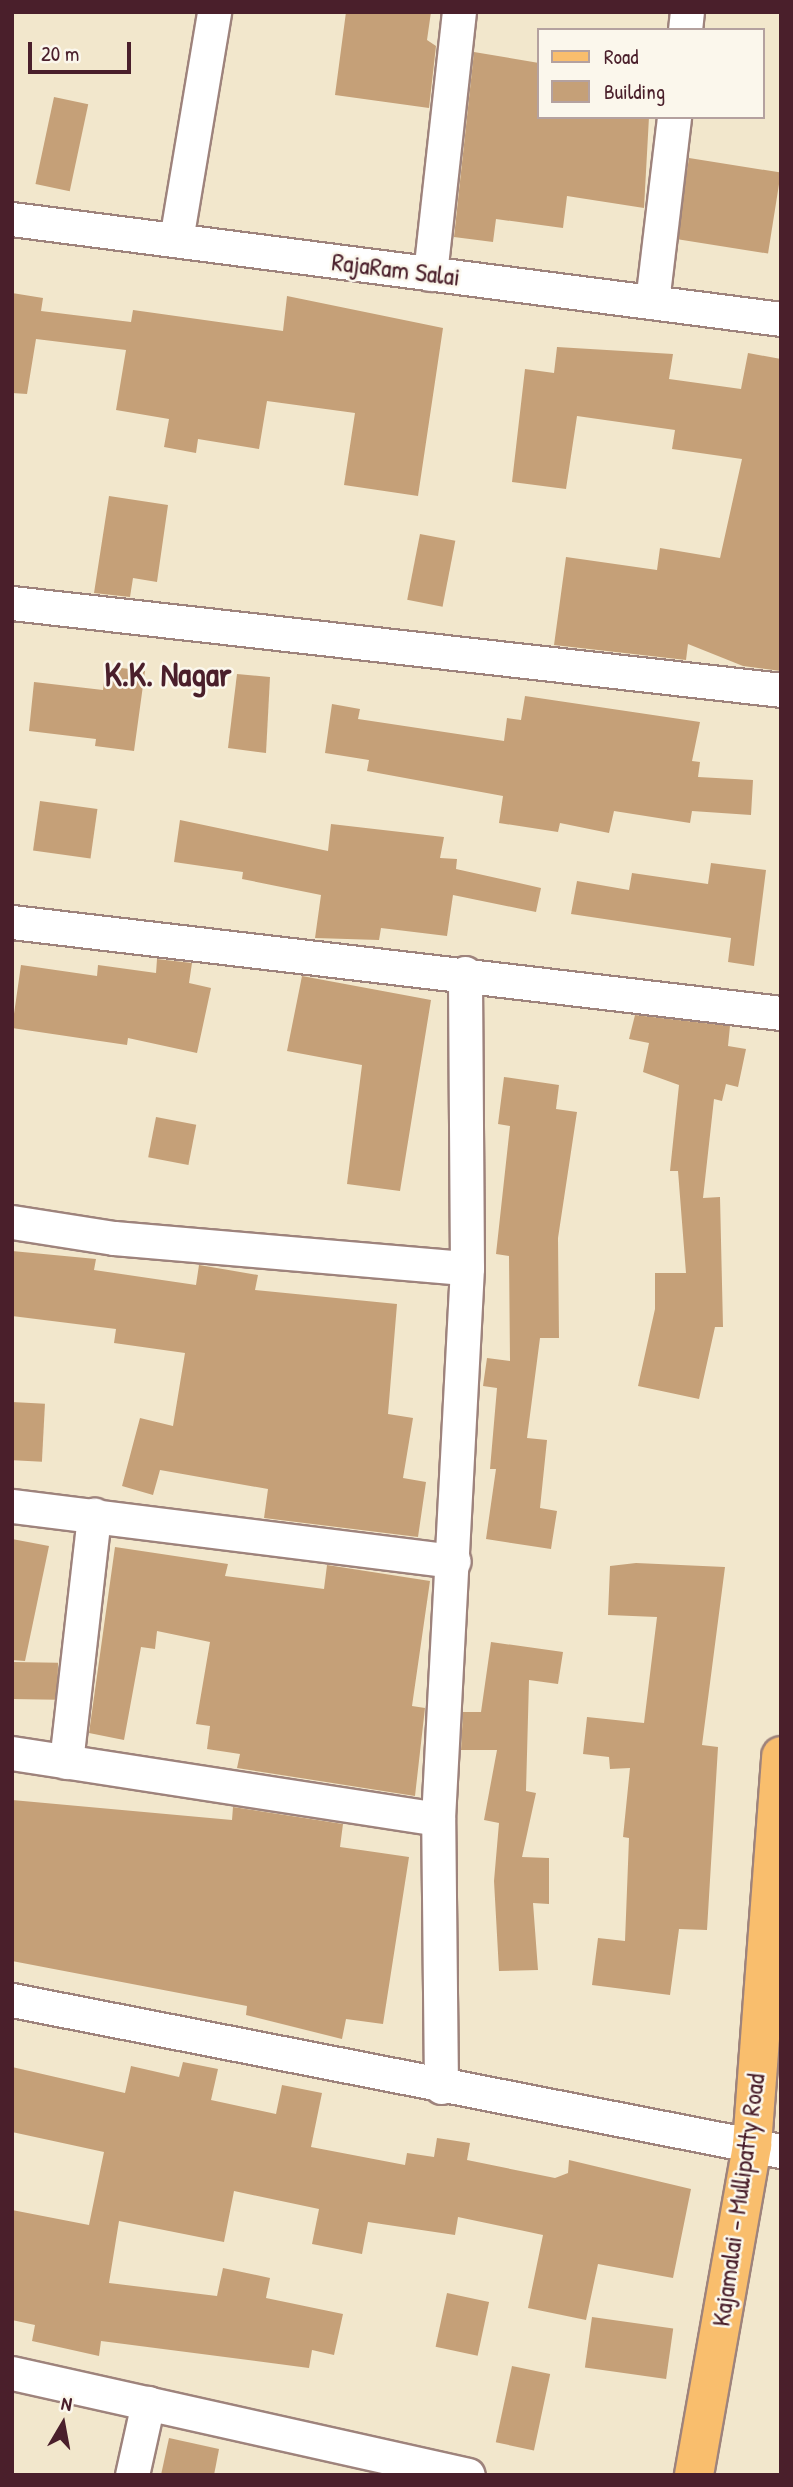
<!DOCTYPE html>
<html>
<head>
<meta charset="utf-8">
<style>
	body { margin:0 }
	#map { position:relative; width:793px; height:2487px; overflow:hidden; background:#f2e7cc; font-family:"Patrick Hand",sans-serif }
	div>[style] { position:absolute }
	.building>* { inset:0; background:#c5a078; transform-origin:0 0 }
	.roads { filter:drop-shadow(2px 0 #9e837c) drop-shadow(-2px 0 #9e837c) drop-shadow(0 2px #9e837c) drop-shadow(0 -2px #9e837c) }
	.minor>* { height:33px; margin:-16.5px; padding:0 16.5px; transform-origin:16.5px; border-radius:16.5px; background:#fff }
	.major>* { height:38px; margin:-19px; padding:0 19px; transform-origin:19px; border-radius:19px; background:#f9be6d }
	span { translate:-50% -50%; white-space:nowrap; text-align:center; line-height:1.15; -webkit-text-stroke:5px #fbf7ec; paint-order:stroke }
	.street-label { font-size:26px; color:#4a1f2b }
	.district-label { font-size:33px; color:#4a1f2b; font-weight:700 }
	.frame { position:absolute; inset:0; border:14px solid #4a1f2b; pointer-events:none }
	.legend { position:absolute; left:537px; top:28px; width:228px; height:91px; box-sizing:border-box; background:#fbf7ec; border:2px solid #b4a19f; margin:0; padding:9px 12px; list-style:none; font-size:21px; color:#4a1f2b }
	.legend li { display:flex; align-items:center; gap:14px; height:35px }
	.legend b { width:35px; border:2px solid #b4a19f }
	.north { position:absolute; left:28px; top:2389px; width:70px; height:70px; -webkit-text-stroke:5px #fbf7ec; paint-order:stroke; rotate:10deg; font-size:19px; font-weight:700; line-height:28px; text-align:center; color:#4a1f2b }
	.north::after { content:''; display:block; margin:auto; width:24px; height:32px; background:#4a1f2b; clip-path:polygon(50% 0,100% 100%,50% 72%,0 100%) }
	.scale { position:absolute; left:28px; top:42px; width:103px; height:32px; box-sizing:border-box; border:4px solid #4a1f2b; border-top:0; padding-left:9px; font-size:21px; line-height:24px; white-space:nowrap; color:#4a1f2b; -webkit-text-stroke:5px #fbf7ec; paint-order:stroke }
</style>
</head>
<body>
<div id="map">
	<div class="building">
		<div style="clip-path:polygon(346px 12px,431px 12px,427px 40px,436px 46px,429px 108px,335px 95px)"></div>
		<div style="clip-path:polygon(474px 52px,539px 63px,539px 117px,649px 117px,644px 208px,567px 196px,563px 228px,496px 219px,493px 242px,454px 237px)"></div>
		<div style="left:54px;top:97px;width:35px;height:89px;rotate:12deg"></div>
		<div style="left:689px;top:158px;width:93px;height:82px;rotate:9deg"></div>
		<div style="clip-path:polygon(12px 293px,43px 298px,41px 311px,131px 322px,133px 310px,283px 331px,287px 296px,443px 328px,418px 496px,344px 485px,355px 413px,267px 401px,259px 449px,198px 439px,196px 453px,164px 447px,169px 419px,116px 410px,126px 350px,36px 339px,27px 394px,12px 393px)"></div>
		<div style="clip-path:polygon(557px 347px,673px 354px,669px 379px,741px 389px,748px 353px,781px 359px,781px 671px,743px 666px,688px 644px,686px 660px,554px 645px,566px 557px,657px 570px,660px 548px,720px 558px,742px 459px,672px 449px,675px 430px,577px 416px,566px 489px,512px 482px,525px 369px,554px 373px)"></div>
		<div style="clip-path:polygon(109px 496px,168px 505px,157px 582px,133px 578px,130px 597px,94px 593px)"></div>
		<div style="left:420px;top:534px;width:36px;height:67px;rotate:11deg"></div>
		<div style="clip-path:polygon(106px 666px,145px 671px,134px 751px,95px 746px,96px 739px,29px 731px,34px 682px,103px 690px)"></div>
		<div style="clip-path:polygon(237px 674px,270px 677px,266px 753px,228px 748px)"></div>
		<div style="clip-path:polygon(525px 696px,700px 722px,692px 761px,700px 762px,698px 777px,753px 780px,751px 815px,692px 811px,690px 823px,614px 811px,609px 833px,560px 823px,558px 832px,499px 823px,503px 796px,367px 771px,369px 760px,325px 753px,332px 704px,360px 709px,358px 719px,504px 741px,507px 718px,521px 720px)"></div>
		<div style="left:40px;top:801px;width:58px;height:50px;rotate:8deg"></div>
		<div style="clip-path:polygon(180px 820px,328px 851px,331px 824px,444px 837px,440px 858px,457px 859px,456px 869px,541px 888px,536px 912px,453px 895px,447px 936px,381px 928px,379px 940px,315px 938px,321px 895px,242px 879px,243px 872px,174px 862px)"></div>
		<div style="clip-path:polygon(711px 863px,766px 870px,754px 966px,728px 962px,731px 938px,571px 914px,577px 881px,629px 890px,632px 873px,708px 884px)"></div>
		<div style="clip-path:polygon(157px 959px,192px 963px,189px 983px,211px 988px,197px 1053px,128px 1038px,127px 1045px,12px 1028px,21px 965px,97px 976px,98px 965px,156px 973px)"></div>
		<div style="clip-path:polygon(302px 976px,431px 1000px,400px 1191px,347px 1184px,362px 1065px,287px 1051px)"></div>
		<div style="clip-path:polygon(635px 1015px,730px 1026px,728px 1046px,746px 1049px,738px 1087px,726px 1084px,722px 1101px,714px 1099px,703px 1198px,720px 1197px,723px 1327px,715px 1327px,699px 1399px,638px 1386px,655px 1309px,655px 1273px,686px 1273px,678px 1171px,670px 1171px,679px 1085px,643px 1072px,649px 1043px,629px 1039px)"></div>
		<div style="clip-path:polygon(504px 1077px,559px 1085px,556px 1109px,577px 1112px,558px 1238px,559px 1338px,540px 1338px,527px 1438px,547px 1440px,540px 1508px,557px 1511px,551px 1549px,486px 1539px,496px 1469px,490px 1469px,497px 1388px,483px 1386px,487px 1358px,510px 1361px,509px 1256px,496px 1254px,510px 1126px,498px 1124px)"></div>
		<div style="left:156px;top:1117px;width:41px;height:41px;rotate:11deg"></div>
		<div style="clip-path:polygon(12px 1251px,96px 1259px,94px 1270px,196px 1285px,199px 1265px,258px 1275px,255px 1290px,397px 1304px,388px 1414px,413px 1418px,403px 1478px,426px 1482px,418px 1537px,264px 1518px,268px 1489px,160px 1470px,153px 1495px,122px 1486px,140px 1418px,173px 1426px,185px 1353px,114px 1343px,116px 1329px,12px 1316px)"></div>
		<div style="left:12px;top:1402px;width:33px;height:58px;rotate:3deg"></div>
		<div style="clip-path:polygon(12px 1539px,49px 1546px,25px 1661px,12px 1660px)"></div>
		<div style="clip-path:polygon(115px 1547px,228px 1564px,225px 1576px,324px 1589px,327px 1565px,430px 1581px,412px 1706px,425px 1708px,415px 1796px,237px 1768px,240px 1754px,207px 1749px,210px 1726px,196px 1724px,210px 1642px,157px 1631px,155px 1649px,141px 1647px,124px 1740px,89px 1733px)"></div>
		<div style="clip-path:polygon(636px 1563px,725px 1567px,702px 1745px,718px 1747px,707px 1930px,679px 1929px,670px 1995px,592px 1985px,598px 1938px,625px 1941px,629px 1838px,623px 1837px,630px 1768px,610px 1769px,609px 1757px,583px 1754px,587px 1717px,644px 1723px,657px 1617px,608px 1615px,610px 1566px)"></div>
		<div style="clip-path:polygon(491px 1642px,563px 1652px,558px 1684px,529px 1680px,526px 1791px,536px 1793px,522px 1857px,549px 1858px,549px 1904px,533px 1903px,538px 1970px,499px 1971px,494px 1881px,499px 1823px,484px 1820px,497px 1750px,461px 1750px,463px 1712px,481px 1712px)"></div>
		<div style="left:12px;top:1662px;width:46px;height:37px;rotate:1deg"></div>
		<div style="clip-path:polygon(12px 1800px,232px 1820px,233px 1807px,343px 1824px,340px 1847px,409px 1857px,383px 2024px,346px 2019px,342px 2039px,246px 2015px,247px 2006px,12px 1961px)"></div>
		<div style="clip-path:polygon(183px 2062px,218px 2069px,211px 2100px,276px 2114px,282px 2085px,322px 2093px,311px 2147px,405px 2165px,407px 2153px,434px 2157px,437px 2138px,470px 2143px,467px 2160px,555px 2178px,568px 2173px,569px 2160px,691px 2189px,673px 2278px,598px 2264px,586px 2320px,528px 2308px,543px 2235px,458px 2217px,455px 2235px,368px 2222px,362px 2254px,312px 2244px,319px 2209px,234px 2191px,224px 2242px,119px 2221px,109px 2283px,217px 2296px,223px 2268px,270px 2278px,266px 2298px,343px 2314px,334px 2355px,312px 2350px,309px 2368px,101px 2341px,99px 2356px,32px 2341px,35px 2325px,12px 2320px,12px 2210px,89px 2225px,104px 2152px,12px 2132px,12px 2067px,125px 2093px,131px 2066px,179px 2077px)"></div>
		<div style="left:447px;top:2293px;width:43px;height:55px;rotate:12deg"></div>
		<div style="left:592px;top:2317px;width:82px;height:51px;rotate:8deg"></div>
		<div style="left:512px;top:2366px;width:39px;height:78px;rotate:12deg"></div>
		<div style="clip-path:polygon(169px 2438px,219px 2449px,214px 2475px,161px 2475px)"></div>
	</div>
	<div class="roads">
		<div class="minor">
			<div style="left:685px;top:30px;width:18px;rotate:-84deg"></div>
			<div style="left:12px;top:219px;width:775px;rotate:7.41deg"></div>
			<div style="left:176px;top:240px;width:231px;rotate:-80.5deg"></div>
			<div style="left:430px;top:274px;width:264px;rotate:-83.7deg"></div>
			<div style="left:652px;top:302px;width:186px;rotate:-83.2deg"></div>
			<div style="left:12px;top:603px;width:774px;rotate:6.45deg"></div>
			<div style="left:12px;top:922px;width:774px;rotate:6.75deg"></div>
			<div style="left:12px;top:1222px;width:103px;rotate:8.9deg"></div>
			<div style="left:114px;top:1238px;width:354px;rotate:4.9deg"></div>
			<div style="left:12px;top:1506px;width:445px;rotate:7.1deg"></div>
			<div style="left:12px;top:1753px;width:431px;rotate:8.8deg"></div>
			<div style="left:66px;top:1762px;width:249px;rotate:-83.5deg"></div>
			<div style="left:12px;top:2000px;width:784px;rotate:11.11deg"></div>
			<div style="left:441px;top:2087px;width:268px;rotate:-90.6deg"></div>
			<div style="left:438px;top:1819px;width:552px;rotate:-86.99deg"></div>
			<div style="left:467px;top:1268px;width:295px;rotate:-90.4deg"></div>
			<div style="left:12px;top:2373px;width:467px;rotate:12.6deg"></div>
			<div style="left:132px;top:2475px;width:74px;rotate:-77.5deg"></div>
		</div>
		<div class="major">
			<div style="left:694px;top:2475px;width:335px;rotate:-80deg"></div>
			<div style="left:752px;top:2145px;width:390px;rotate:-85.7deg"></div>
		</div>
	</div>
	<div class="street-label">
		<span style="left:396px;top:269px;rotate:7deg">RajaRam Salai</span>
		<span style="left:738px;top:2200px;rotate:-82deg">Kajamalai - Mullipatty Road</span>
	</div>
	<div class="district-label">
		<span style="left:168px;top:675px">K.K. Nagar</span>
	</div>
	<div class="frame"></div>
	<ul class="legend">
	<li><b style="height:9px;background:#f9be6d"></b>Road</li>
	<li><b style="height:19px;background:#c5a078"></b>Building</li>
	</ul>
	<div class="north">N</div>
	<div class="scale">20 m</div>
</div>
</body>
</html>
